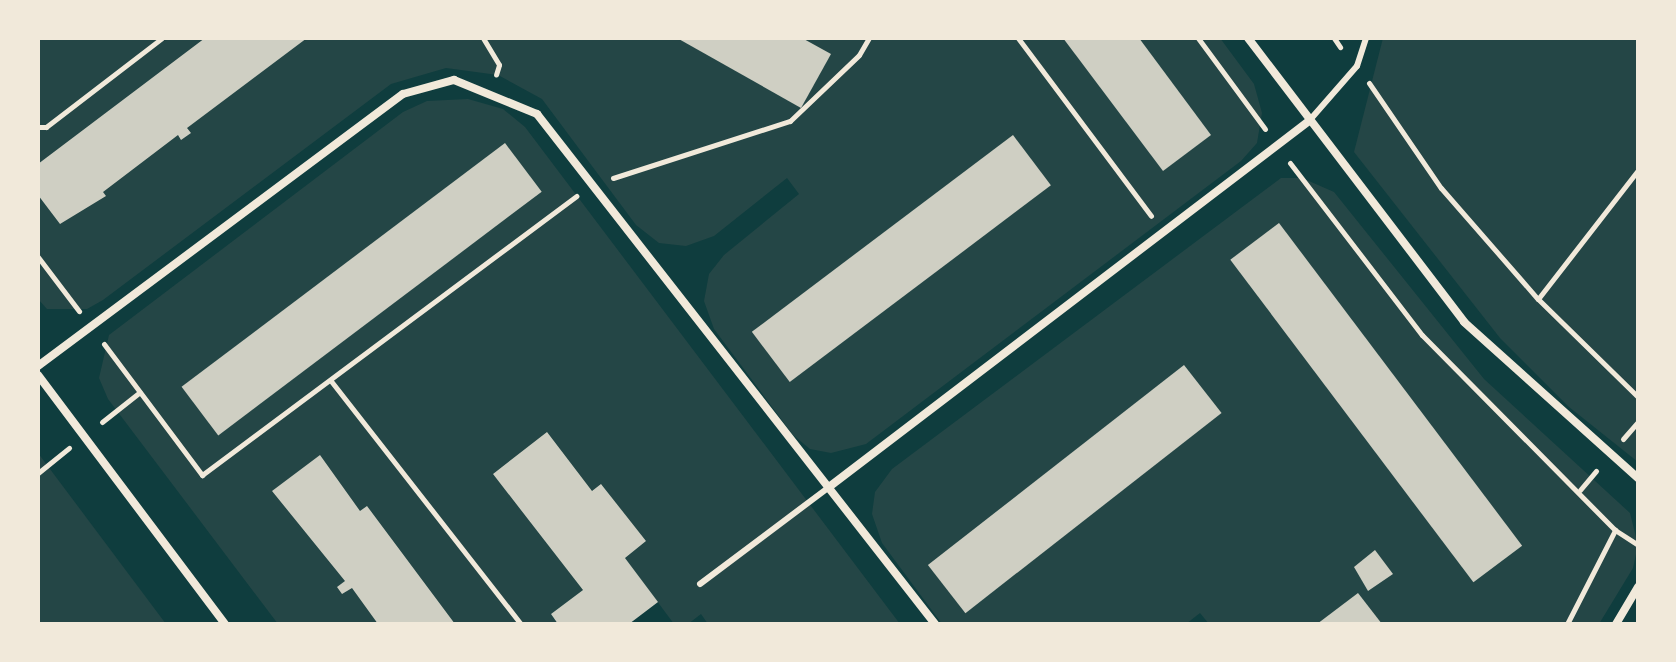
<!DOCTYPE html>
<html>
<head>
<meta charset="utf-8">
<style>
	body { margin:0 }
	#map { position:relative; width:1676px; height:662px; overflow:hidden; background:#0f3d3e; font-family:"Varela Round",sans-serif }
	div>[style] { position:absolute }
	.green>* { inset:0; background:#244646 }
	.building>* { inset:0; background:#cfcfc3; transform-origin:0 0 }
	.path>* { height:5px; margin:-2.5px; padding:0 2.5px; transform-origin:2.5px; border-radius:2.5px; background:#f1e9da }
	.service>* { height:6px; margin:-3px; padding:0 3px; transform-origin:3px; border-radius:3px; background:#f1e9da }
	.minor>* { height:8px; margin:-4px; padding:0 4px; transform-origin:4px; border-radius:4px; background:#f1e9da }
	span { translate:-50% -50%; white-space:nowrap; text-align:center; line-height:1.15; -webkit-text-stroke:6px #f1e9da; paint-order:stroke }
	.frame { position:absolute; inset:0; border:40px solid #f1e9da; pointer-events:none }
</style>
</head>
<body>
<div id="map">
	<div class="green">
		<div style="clip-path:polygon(38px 38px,1220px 38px,1254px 84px,1262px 113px,1257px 143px,1241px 161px,866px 444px,831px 453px,810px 449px,793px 435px,714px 329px,704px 301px,709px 274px,724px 255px,799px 194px,787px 178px,714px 236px,686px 246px,659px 243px,636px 225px,542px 99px,498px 75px,446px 68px,391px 84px,103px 300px,87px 309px,47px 309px,38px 299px)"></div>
		<div style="clip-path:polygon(1383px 38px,1638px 38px,1638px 462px,1569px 407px,1500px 338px,1354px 152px)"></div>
		<div style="clip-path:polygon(468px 99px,503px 109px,525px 127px,900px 624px,708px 624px,701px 614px,688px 624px,674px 624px,625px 558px,645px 541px,602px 485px,592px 491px,494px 474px,583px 590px,551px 614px,558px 624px,278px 624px,108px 399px,99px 378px,109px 335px,403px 112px,427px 101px)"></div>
		<div style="clip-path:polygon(1281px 178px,1302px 178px,1334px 192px,1484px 379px,1630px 513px,1638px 545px,1633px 568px,1599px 624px,1209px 624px,1200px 613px,1186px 624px,942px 624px,882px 543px,872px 514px,875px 492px,892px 469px)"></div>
		<div style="clip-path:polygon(38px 453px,166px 624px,38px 624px)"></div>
	</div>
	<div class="building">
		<div style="clip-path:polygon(205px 38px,307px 38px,187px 128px,191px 133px,181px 140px,178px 135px,103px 192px,106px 196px,60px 224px,38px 195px,38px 164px)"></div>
		<div style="clip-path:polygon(677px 38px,802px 38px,831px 54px,801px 108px)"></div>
		<div style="clip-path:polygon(1063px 38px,1139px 38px,1211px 135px,1163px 171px)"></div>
		<div style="left:1013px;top:135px;width:63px;height:327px;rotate:53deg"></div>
		<div style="left:505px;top:143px;width:61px;height:405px;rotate:53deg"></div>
		<div style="left:1279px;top:223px;width:404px;height:61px;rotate:53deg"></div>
		<div style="left:1184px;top:365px;width:61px;height:325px;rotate:52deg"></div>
		<div style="clip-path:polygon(547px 432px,592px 491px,601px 484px,646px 541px,625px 558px,658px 602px,629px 624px,558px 624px,551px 614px,583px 590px,493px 474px)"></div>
		<div style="clip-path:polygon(320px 455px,360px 511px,367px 506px,455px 624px,378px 624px,352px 588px,342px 594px,337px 587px,345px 581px,272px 491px)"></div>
		<div style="clip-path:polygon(1375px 550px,1393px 574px,1368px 591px,1354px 567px)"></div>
		<div style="clip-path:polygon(1358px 593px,1382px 624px,1317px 624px)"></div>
	</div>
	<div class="path">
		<div style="left:483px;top:38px;width:31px;rotate:59deg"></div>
		<div style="left:499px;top:65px;width:10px;rotate:107deg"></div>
		<div style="left:1018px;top:38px;width:222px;rotate:53.2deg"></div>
		<div style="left:1198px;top:38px;width:113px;rotate:53.6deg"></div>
		<div style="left:1334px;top:38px;width:11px;rotate:56deg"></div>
		<div style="left:1369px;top:83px;width:127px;rotate:55.6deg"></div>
		<div style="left:1441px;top:188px;width:147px;rotate:48.9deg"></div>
		<div style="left:1538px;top:299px;width:140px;rotate:44.4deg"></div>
		<div style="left:38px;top:127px;width:8px"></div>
		<div style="left:46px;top:127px;width:146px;rotate:-37.5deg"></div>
		<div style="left:1290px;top:163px;width:217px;rotate:52.5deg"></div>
		<div style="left:1422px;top:335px;width:274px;rotate:45.3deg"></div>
		<div style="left:1615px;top:530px;width:27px;rotate:33deg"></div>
		<div style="left:613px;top:178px;width:186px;rotate:-17.9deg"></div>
		<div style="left:790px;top:121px;width:95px;rotate:-43.7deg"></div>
		<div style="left:859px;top:55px;width:20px;rotate:-60deg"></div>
		<div style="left:38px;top:257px;width:68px;rotate:52.8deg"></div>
		<div style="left:1538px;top:299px;width:163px;rotate:-52.2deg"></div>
		<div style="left:104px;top:344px;width:164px;rotate:53.2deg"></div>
		<div style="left:202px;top:475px;width:467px;rotate:-36.7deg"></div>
		<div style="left:331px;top:381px;width:308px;rotate:52deg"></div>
		<div style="left:102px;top:422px;width:48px;rotate:-38.3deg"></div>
		<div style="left:1623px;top:439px;width:23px;rotate:-49deg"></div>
		<div style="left:38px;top:473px;width:40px;rotate:-39deg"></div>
		<div style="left:1580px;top:490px;width:25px;rotate:-50deg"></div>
		<div style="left:1567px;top:624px;width:106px;rotate:-62.9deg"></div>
	</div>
	<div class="service">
		<div style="left:1309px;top:121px;width:73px;rotate:-48.9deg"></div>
		<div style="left:1357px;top:66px;width:29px;rotate:-72deg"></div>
		<div style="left:700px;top:584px;width:161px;rotate:-36.9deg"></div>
	</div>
	<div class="minor">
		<div style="left:1248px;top:38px;width:357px;rotate:52.7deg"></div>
		<div style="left:1464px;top:322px;width:234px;rotate:41.9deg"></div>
		<div style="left:38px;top:366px;width:455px;rotate:-36.7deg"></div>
		<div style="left:403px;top:94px;width:53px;rotate:-15.4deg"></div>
		<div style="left:454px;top:80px;width:90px;rotate:22.3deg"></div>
		<div style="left:537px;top:114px;width:647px;rotate:52.03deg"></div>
		<div style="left:38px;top:375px;width:311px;rotate:53.1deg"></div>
		<div style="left:829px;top:487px;width:604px;rotate:-37.33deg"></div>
		<div style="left:1616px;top:624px;width:43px;rotate:-59.3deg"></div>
	</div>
	<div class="frame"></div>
</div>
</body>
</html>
